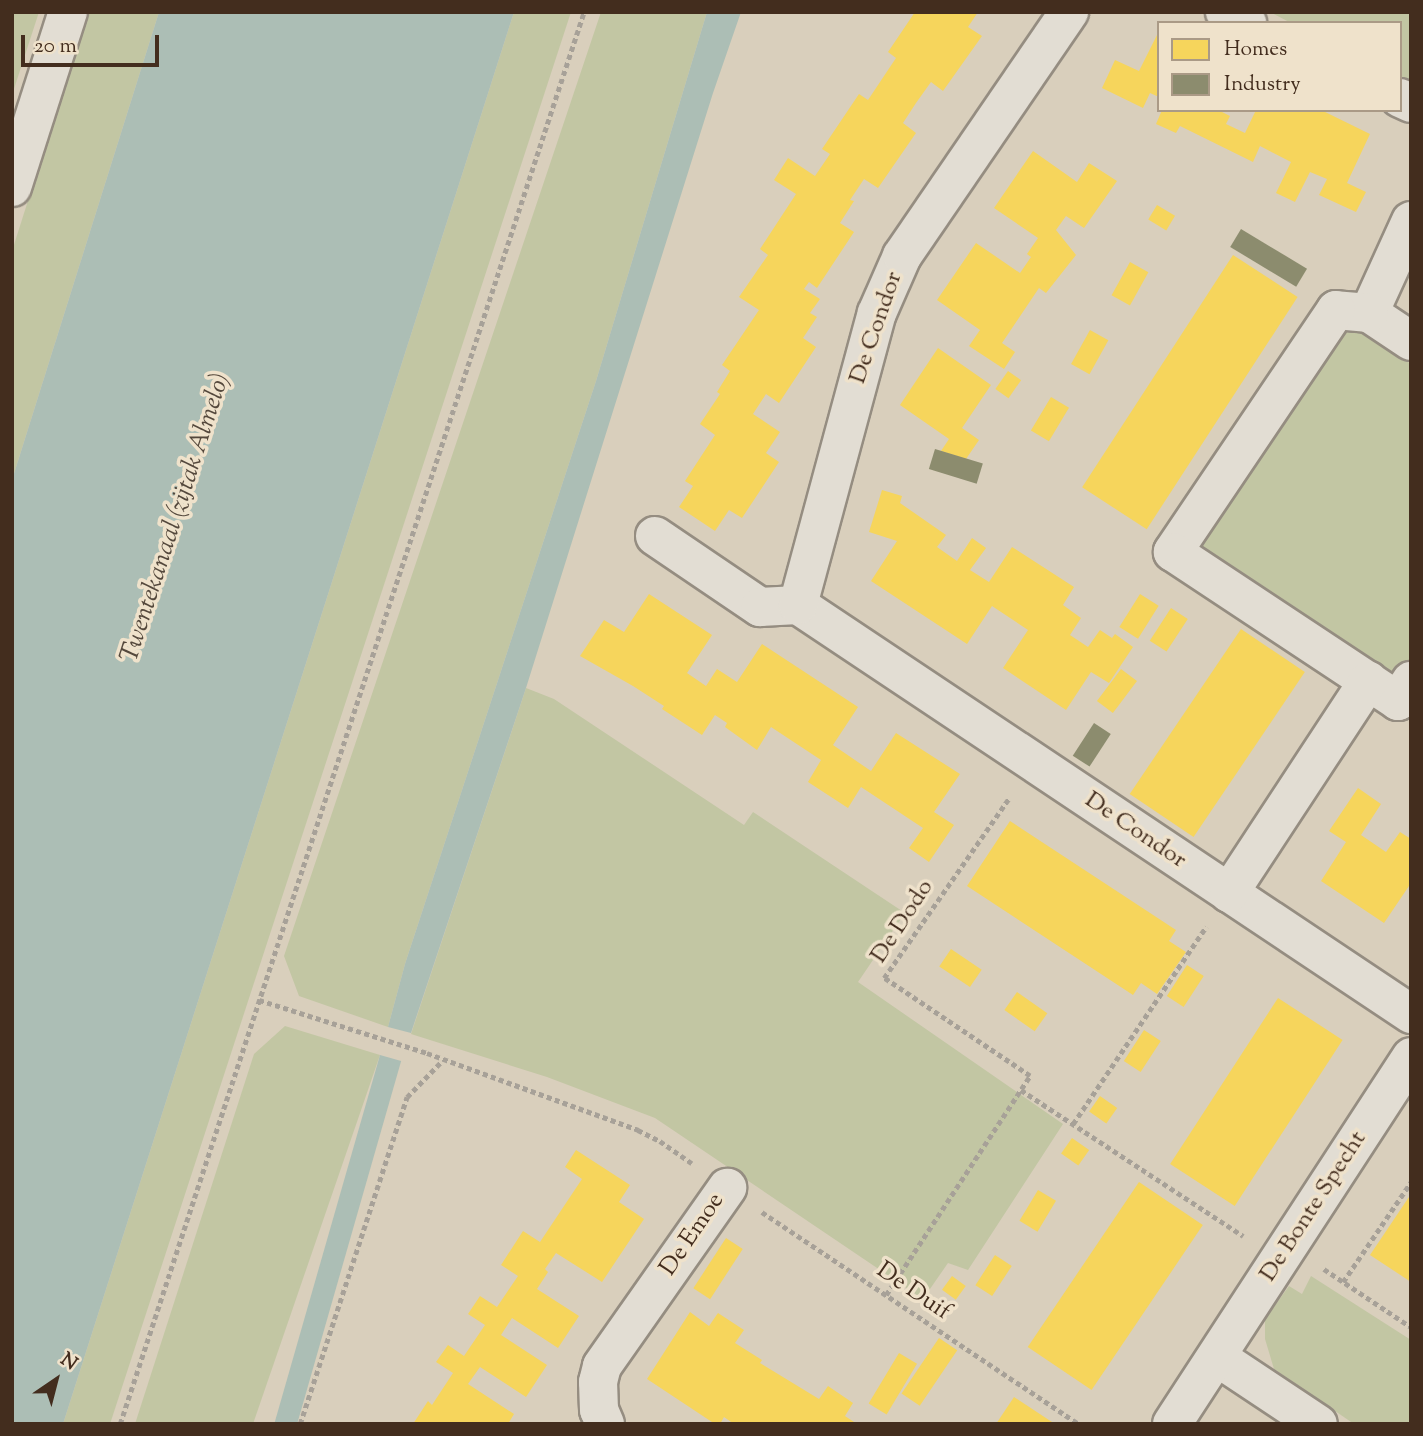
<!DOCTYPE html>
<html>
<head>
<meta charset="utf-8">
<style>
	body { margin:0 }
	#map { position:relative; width:1423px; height:1436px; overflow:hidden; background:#d9cfbc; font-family:"Sorts Mill Goudy",serif }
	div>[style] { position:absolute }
	.green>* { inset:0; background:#c2c6a3 }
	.water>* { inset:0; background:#acbeb5; transform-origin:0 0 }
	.homes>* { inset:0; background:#f6d55c; transform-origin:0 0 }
	.industry>* { inset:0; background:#8c8c6e; transform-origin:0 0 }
	.path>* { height:4.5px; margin-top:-2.25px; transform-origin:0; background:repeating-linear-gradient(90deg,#a7a198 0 5px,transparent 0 8.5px) }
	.roads { filter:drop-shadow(2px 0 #958d81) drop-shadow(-2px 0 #958d81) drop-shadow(0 2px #958d81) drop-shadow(0 -2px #958d81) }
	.street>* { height:38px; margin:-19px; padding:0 19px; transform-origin:19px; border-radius:19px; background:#e2ddd3 }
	span { translate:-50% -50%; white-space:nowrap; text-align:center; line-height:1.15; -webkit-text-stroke:7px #efe2cb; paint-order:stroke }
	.street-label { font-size:24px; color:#432d1e }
	.water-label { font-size:26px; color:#54483c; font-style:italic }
	.frame { position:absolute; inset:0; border:14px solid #432d1e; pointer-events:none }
	.legend { position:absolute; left:1157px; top:21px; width:245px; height:91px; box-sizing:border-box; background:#efe2cb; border:2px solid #aa9a86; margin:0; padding:9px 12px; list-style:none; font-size:21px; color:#432d1e }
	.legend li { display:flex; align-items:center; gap:14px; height:35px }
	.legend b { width:35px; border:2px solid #aa9a86 }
	.north { position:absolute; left:21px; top:1345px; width:70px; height:70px; -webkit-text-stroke:5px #efe2cb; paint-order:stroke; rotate:35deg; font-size:19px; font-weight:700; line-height:28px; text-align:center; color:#432d1e }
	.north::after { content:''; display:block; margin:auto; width:24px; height:32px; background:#432d1e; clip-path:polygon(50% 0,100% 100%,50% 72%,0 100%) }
	.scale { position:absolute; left:21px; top:35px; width:138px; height:32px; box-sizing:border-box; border:4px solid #432d1e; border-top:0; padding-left:9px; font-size:21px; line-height:24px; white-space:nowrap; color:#432d1e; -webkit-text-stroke:5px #efe2cb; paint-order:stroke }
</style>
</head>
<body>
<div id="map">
	<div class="green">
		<div style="clip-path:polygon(12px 12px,39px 12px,12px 95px)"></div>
		<div style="clip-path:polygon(88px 12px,159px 12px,12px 480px,12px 251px)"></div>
		<div style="clip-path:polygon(514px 12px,571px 12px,110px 1424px,63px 1424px)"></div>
		<div style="clip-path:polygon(601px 12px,707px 12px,596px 381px,405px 964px,388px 1027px,299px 996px,284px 956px)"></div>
		<div style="clip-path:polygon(1270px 12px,1411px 12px,1411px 81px,1400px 76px,1400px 23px,1291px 23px)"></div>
		<div style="clip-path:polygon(1345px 321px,1411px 364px,1411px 661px,1396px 683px,1191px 548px)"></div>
		<div style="clip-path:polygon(526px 688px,554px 699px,744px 825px,753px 812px,905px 913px,858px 982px,1063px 1124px,968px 1270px,948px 1263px,923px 1299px,655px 1118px,547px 1077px,411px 1034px)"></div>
		<div style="clip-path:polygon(285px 1026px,380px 1055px,253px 1424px,135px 1424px,254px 1054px)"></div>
		<div style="clip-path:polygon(1311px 1276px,1411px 1340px,1411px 1424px,1354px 1424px,1274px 1369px,1265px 1339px,1265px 1319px,1289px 1286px,1302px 1294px)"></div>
	</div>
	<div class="water">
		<div style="clip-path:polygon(159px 12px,514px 12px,63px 1424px,12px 1424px,12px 480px)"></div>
		<div style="clip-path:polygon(707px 12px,741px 12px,713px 93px,526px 688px,411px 1033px,388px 1027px,405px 964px,596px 381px)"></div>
		<div style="left:380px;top:1055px;width:22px;height:390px;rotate:16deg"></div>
	</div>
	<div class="homes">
		<div style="clip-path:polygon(915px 12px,978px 12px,968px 27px,982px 36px,943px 91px,931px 82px,916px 103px,903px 123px,916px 133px,878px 188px,864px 179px,850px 200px,854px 201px,840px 223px,854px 232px,817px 288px,809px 282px,804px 289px,820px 299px,810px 313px,817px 317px,803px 338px,816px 347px,779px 403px,766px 394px,753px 414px,780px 432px,766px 453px,779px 462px,742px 518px,729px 510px,715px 531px,679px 507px,693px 486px,685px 481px,715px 435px,700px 424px,720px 394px,717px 392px,730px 371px,722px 365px,759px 310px,739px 297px,768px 255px,760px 249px,796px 194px,774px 180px,788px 158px,815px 176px,830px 154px,822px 149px,859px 94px,868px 100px,896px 58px,888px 52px)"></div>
		<div style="clip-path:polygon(1159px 31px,1159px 97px,1150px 93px,1143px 108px,1102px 88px,1115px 60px,1139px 71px)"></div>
		<div style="clip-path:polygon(1162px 110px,1218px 110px,1230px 116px,1226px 124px,1245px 133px,1256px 110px,1321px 110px,1370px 134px,1347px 183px,1366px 192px,1356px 212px,1319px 195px,1327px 179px,1310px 172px,1295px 202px,1276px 193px,1291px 162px,1260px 146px,1253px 162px,1180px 126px,1176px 133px,1156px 124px)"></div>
		<div style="clip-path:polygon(1033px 151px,1077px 182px,1089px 163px,1117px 181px,1084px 228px,1066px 216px,1056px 230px,1076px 255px,1046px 293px,1039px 288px,1002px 343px,1015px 352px,1004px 369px,969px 346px,980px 330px,937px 300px,976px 243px,1020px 273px,1031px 257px,1027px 254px,1038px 238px,994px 208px)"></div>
		<div style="left:1157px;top:205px;width:21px;height:17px;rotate:31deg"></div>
		<div style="left:1233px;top:255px;width:77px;height:277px;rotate:33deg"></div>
		<div style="left:1130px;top:262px;width:21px;height:38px;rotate:29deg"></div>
		<div style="left:1090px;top:330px;width:21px;height:39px;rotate:29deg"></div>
		<div style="clip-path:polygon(938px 348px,991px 385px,962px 428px,979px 440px,966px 459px,941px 451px,949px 439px,900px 405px)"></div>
		<div style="left:1008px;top:371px;width:16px;height:22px;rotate:35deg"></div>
		<div style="left:1051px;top:397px;width:21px;height:39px;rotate:31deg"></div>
		<div style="clip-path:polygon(882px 490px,902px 496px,900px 503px,946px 535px,937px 547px,957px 561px,972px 538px,986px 548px,970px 570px,989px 582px,1012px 547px,1074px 587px,1063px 605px,1081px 618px,1070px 635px,1088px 647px,1100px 630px,1112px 638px,1115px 634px,1133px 647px,1109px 683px,1091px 672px,1066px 710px,1003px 668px,1028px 630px,992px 606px,967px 644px,871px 581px,897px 541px,869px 532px)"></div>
		<div style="clip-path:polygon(649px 594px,712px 635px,687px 673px,706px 686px,717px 669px,737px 682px,762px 644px,858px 707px,833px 745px,871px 771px,896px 733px,960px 774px,934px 812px,954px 825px,929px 862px,909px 848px,923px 828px,861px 787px,848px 808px,808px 782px,821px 760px,771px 727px,757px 750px,725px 727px,727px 723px,715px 715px,702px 735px,662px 709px,664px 706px,633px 686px,580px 656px,604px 620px,624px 632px)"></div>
		<div style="left:1140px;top:594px;width:22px;height:39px;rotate:32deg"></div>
		<div style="left:1171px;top:608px;width:20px;height:39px;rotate:33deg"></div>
		<div style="left:1241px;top:629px;width:77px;height:199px;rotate:34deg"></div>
		<div style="left:1121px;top:669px;width:20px;height:40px;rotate:37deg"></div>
		<div style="clip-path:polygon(1358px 788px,1381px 804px,1361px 835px,1386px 852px,1400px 832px,1411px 839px,1411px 883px,1384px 923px,1321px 881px,1346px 842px,1329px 831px)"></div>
		<div style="clip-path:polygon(1010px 821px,1176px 930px,1169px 941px,1186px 952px,1157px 994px,1141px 983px,1133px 995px,967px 886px)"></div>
		<div style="left:951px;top:949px;width:37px;height:21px;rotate:34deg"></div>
		<div style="left:1187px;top:965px;width:20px;height:37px;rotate:33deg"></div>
		<div style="left:1017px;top:992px;width:37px;height:22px;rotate:35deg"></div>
		<div style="left:1278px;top:998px;width:77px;height:198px;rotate:33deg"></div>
		<div style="left:1144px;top:1030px;width:20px;height:37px;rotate:33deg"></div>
		<div style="left:1100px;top:1096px;width:21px;height:19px;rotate:35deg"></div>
		<div style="left:1072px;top:1138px;width:21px;height:19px;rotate:35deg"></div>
		<div style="clip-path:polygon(576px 1150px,630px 1185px,619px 1202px,644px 1219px,602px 1282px,556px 1253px,545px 1269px,548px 1272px,537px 1289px,579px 1316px,558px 1348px,512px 1318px,501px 1335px,547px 1365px,526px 1397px,480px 1367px,468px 1384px,514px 1414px,508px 1424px,413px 1424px,428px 1401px,432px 1405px,453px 1373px,436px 1362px,448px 1345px,464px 1356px,485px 1325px,468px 1314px,480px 1296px,497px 1307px,518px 1276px,501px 1265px,523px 1231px,540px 1242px,582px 1179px,565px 1167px)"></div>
		<div style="left:1139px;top:1182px;width:77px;height:199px;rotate:34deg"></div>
		<div style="left:1038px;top:1190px;width:21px;height:36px;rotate:31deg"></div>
		<div style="clip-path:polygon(1411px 1194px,1411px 1282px,1370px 1255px)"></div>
		<div style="left:726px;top:1238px;width:20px;height:60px;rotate:33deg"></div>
		<div style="left:995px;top:1255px;width:20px;height:36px;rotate:33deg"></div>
		<div style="left:952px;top:1276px;width:17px;height:17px;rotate:36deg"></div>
		<div style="clip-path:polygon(690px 1312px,709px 1326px,718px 1313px,744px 1330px,735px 1343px,762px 1360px,760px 1363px,819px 1399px,828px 1386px,853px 1403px,845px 1416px,857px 1424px,734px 1424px,724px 1417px,720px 1424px,715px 1424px,647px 1379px)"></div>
		<div style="left:939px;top:1338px;width:22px;height:67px;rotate:34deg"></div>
		<div style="left:899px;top:1353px;width:21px;height:59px;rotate:31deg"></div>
		<div style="clip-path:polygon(1014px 1397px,1055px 1424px,996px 1424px)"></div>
	</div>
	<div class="industry">
		<div style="left:1241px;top:229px;width:77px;height:21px;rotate:31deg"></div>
		<div style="left:935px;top:449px;width:50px;height:21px;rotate:17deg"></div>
		<div style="left:1094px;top:723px;width:20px;height:39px;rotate:33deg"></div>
	</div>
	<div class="path">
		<div style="left:259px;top:1000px;width:176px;rotate:17.5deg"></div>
		<div style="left:427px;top:1053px;width:225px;rotate:20deg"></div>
		<div style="left:638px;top:1130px;width:25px;rotate:27deg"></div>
		<div style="left:660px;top:1141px;width:39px;rotate:35deg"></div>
		<div style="left:1021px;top:1090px;width:266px;rotate:33.3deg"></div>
		<div style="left:1073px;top:1124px;width:238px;rotate:-56deg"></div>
		<div style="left:762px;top:1212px;width:381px;rotate:33.8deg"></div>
		<div style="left:1324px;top:1269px;width:105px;rotate:33.7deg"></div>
		<div style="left:1343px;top:1282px;width:121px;rotate:-55.8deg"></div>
		<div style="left:886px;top:1295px;width:262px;rotate:-56.7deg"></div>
		<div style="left:1030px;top:1076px;width:176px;rotate:-146.1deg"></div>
		<div style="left:884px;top:978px;width:219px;rotate:-55.2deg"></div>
		<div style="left:120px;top:1424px;width:1486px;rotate:-71.81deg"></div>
		<div style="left:300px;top:1424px;width:344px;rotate:-71.9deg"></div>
		<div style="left:407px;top:1097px;width:50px;rotate:-45.8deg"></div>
	</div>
	<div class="roads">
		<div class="street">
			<div style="left:1225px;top:12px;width:25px;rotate:27deg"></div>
			<div style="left:1400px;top:98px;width:12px;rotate:24deg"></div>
			<div style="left:12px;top:187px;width:184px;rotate:-72.3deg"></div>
			<div style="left:1411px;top:221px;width:101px;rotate:114.5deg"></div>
			<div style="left:1369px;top:313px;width:50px;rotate:33.7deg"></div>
			<div style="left:1369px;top:313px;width:33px;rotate:-175deg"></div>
			<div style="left:1336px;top:310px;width:292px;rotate:124deg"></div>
			<div style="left:1173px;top:552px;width:270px;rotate:33.5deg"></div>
			<div style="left:1398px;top:701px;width:24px;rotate:-57deg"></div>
			<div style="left:655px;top:536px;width:127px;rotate:34.1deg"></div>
			<div style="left:760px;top:607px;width:38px;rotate:-3deg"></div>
			<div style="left:798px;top:605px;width:737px;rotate:33.71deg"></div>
			<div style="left:798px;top:605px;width:302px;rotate:-74.9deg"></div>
			<div style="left:877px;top:313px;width:62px;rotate:-66.3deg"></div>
			<div style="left:902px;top:256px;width:296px;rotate:-55.6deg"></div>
			<div style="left:1229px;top:893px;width:254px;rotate:-56.7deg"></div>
			<div style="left:1217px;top:1357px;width:121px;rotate:33.6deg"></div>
			<div style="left:605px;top:1424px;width:15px;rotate:-113deg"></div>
			<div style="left:599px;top:1410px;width:28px;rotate:-92deg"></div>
			<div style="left:598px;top:1382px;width:16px;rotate:-76deg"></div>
			<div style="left:602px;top:1366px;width:218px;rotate:-54.9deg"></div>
			<div style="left:1172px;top:1424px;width:438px;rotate:-56.9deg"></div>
		</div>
	</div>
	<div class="street-label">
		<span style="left:877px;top:328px;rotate:-71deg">De Condor</span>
		<span style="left:1135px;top:831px;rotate:34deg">De Condor</span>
		<span style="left:903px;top:922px;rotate:-57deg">De Dodo</span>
		<span style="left:1314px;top:1207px;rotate:-57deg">De Bonte Specht</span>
		<span style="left:693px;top:1235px;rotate:-56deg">De Emoe</span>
		<span style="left:913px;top:1292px;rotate:34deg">De Duif</span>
	</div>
	<div class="water-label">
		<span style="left:176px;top:518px;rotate:-72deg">Twentekanaal (zijtak Almelo)</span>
	</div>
	<div class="frame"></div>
	<ul class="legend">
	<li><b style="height:19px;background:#f6d55c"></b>Homes</li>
	<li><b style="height:19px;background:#8c8c6e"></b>Industry</li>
	</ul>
	<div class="north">N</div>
	<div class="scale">20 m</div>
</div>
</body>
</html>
